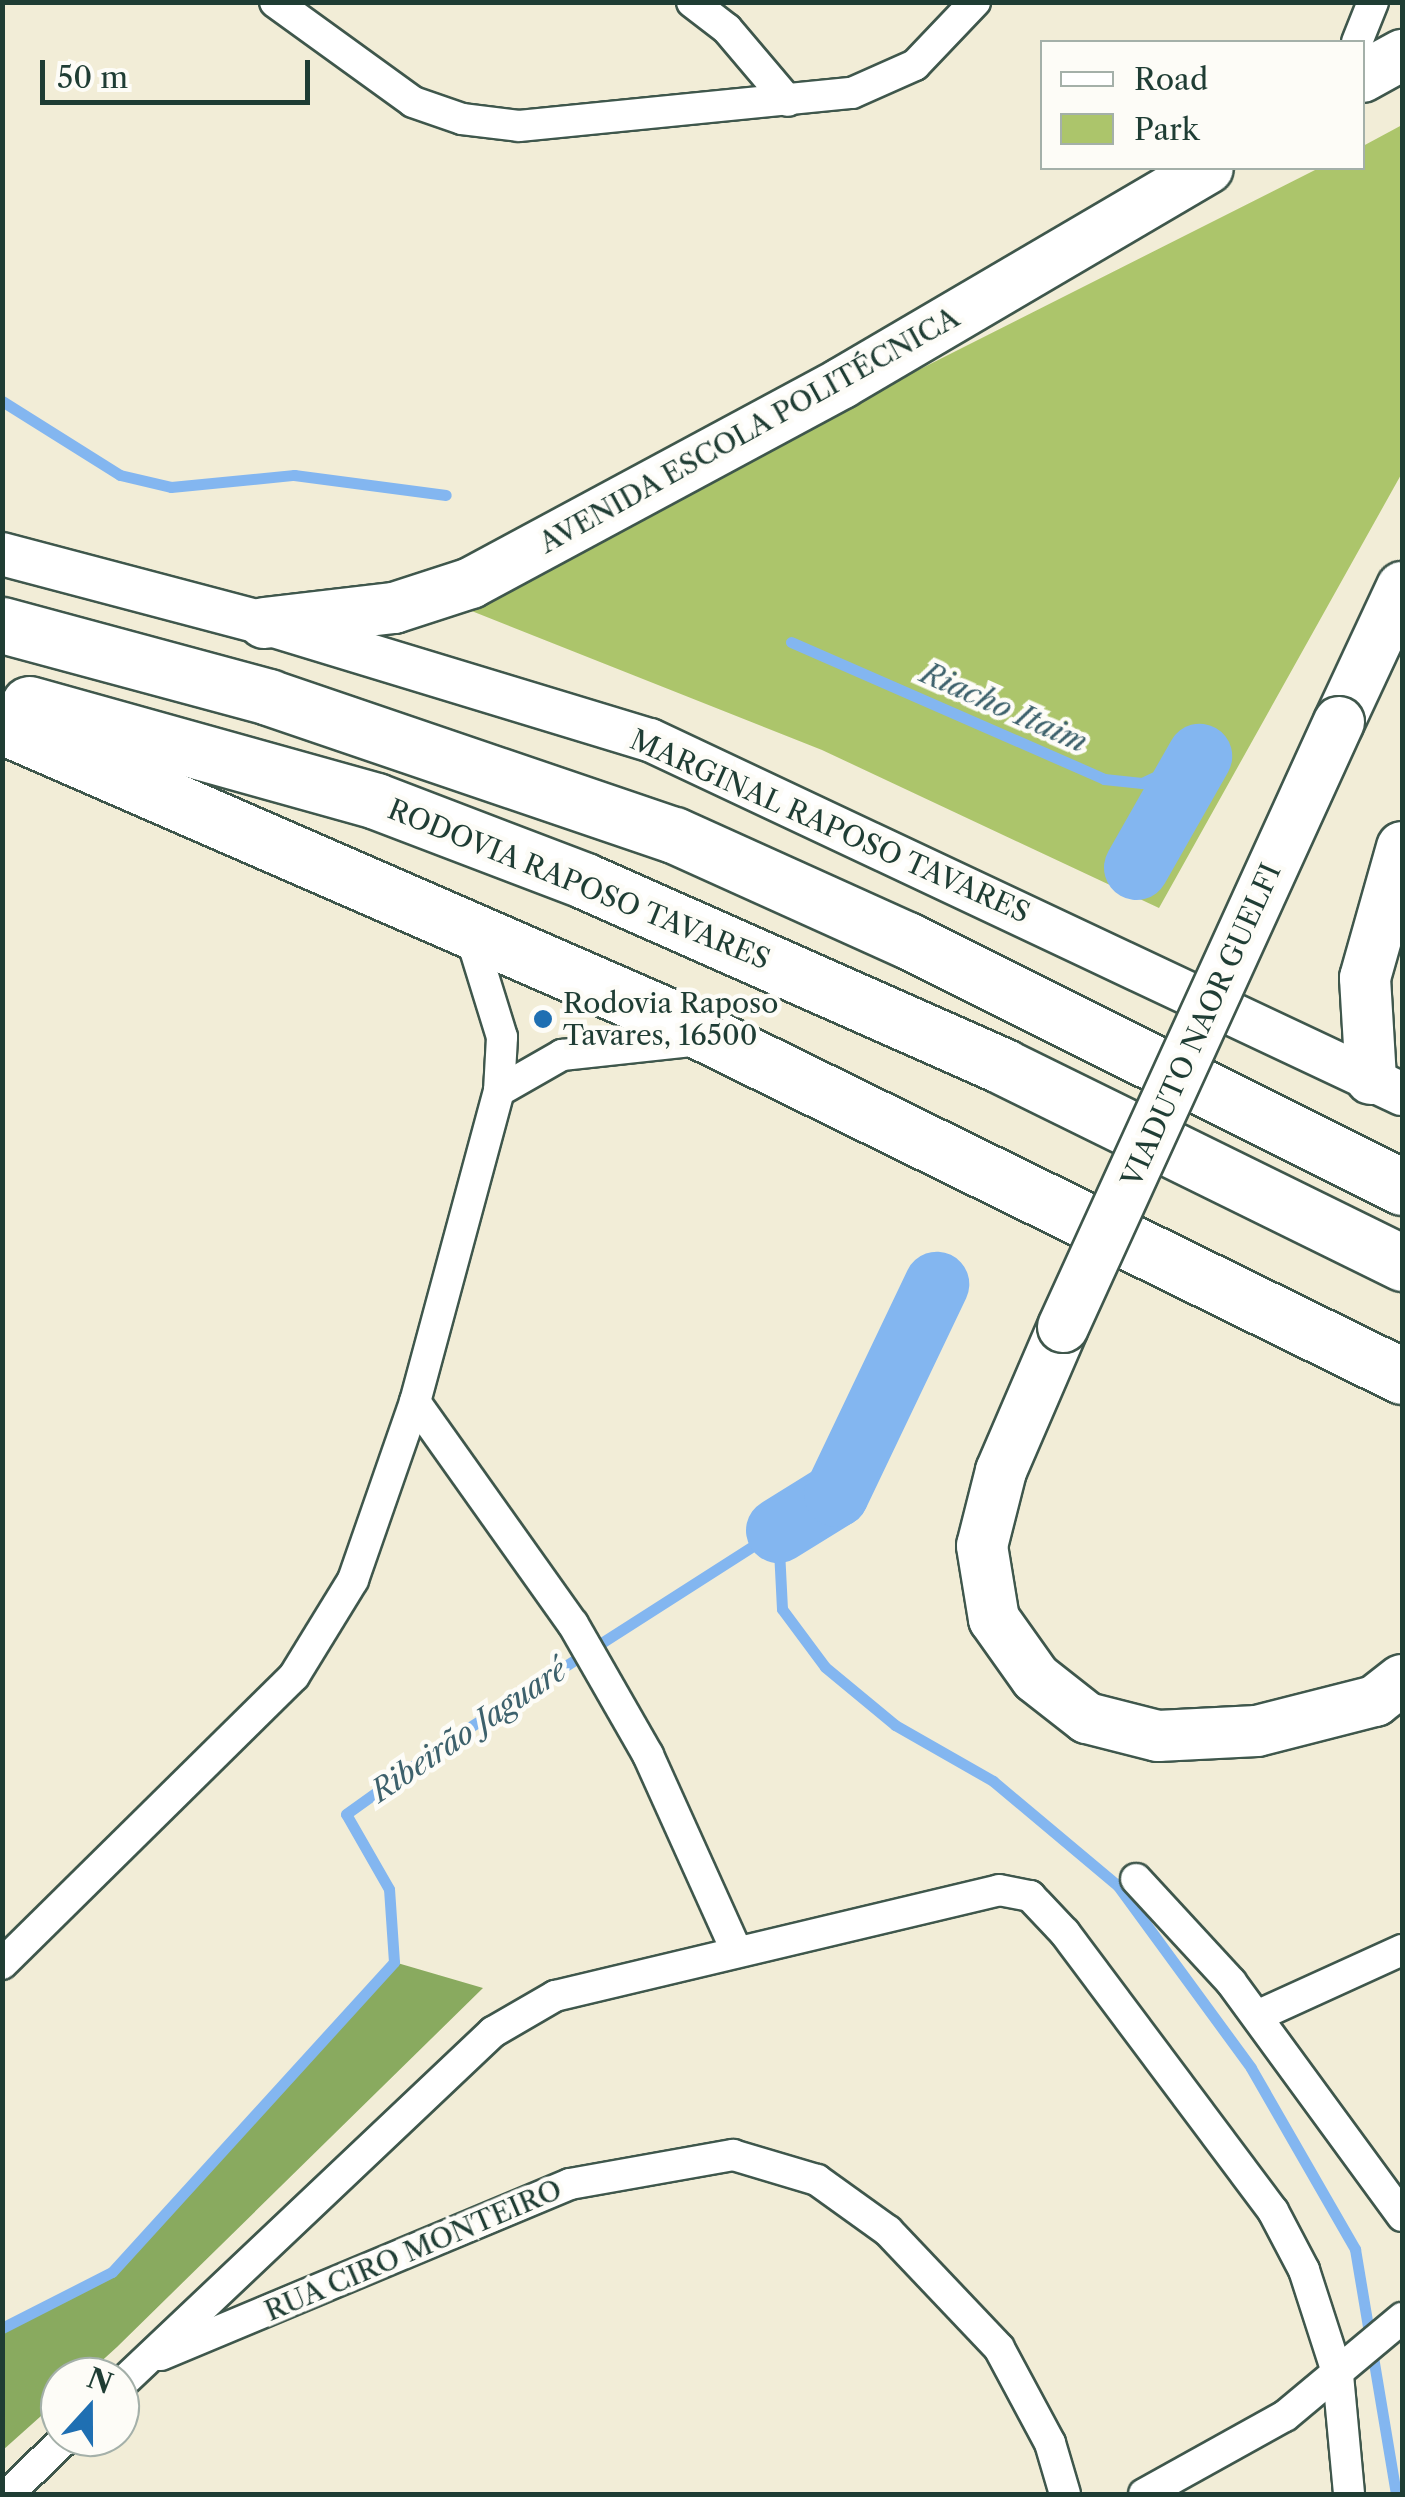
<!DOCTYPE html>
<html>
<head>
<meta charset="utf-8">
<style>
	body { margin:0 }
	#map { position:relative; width:1405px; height:2497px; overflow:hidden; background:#f2edd7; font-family:"Libre Caslon Text",serif }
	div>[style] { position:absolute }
	.green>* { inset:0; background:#acc56b }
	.forest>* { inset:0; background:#89aa5f }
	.stream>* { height:11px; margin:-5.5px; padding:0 5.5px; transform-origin:5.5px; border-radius:5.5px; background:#83b6f0 }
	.river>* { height:65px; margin:-32.5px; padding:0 32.5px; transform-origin:32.5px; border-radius:32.5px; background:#83b6f0 }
	.roads { filter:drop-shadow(2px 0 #3f574c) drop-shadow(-2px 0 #3f574c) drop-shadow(0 2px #3f574c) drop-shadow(0 -2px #3f574c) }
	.minor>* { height:30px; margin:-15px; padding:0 15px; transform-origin:15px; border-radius:15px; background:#fff }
	.secondary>* { height:42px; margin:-21px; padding:0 21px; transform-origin:21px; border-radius:21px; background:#fff }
	.trunk>* { height:50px; margin:-25px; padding:0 25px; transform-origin:25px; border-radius:25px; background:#fff }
	.motorway>* { height:55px; margin:-27.5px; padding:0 27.5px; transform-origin:27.5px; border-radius:27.5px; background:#fff }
	.bridges { filter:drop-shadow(2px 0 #3f574c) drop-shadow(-2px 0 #3f574c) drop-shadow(0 2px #3f574c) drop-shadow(0 -2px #3f574c) }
	.trunk-bridge>* { height:50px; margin:-25px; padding:0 25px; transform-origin:25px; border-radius:25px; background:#fff }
	.dots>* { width:28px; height:28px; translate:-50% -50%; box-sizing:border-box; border:5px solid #fdfcf7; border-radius:50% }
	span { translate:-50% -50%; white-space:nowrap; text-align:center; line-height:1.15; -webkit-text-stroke:9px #fdfcf7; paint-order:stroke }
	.street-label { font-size:28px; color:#1f3d34 }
	.poi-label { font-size:28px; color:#1f3d34 }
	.left { translate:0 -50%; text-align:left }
	.water-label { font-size:30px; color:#3d616c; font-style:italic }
	.frame { position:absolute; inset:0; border:5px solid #1f3d34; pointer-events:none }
	.legend { position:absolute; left:1040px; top:40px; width:325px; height:130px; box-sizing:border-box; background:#fdfcf7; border:2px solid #a4b0a9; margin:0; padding:12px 18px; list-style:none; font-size:30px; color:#1f3d34 }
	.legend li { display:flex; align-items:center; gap:20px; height:50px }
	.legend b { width:50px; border:2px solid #a4b0a9 }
	.north { position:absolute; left:40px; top:2357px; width:100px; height:100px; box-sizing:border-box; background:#fdfcf7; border:2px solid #a4b0a9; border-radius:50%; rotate:21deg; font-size:28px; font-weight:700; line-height:40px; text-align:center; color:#1f3d34 }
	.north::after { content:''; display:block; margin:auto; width:35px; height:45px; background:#1f6fb2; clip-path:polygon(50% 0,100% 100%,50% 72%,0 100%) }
	.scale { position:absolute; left:40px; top:60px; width:270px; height:45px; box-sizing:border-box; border:5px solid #1f3d34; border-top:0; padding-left:12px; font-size:30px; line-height:35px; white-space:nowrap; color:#1f3d34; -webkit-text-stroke:8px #fdfcf7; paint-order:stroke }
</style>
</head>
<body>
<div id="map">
	<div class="green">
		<div style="clip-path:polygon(1402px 125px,1402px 473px,1159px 908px,822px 750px,454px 604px,1319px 168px,1362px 168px,1363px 146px)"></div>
	</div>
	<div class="forest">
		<div style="clip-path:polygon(394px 1962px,483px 1988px,117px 2347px,84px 2377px,60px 2377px,60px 2399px,3px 2450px,3px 2328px,112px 2272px)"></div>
	</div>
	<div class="stream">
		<div style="left:2px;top:401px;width:139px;rotate:32.1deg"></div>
		<div style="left:120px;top:475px;width:52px;rotate:13.2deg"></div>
		<div style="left:171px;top:487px;width:124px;rotate:-5.6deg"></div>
		<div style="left:294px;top:475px;width:153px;rotate:7.5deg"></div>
		<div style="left:791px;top:642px;width:342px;rotate:23.6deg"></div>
		<div style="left:1104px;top:779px;width:38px;rotate:6deg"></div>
		<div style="left:1142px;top:783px;width:63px;rotate:-25.3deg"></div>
		<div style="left:2px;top:2328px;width:123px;rotate:-27deg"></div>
		<div style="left:112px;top:2272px;width:419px;rotate:-47.7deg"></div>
		<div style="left:394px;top:1962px;width:73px;rotate:-93.9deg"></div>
		<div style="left:389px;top:1889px;width:86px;rotate:-119.8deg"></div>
		<div style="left:346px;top:1814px;width:122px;rotate:-35.6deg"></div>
		<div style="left:445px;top:1743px;width:395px;rotate:-32.6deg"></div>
		<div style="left:778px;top:1530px;width:79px;rotate:87.1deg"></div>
		<div style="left:782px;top:1609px;width:72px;rotate:53.4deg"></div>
		<div style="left:825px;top:1667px;width:91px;rotate:39.6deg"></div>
		<div style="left:895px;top:1725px;width:113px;rotate:29.7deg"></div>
		<div style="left:993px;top:1781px;width:163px;rotate:40deg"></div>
		<div style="left:1118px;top:1886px;width:225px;rotate:53.8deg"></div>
		<div style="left:1251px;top:2068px;width:209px;rotate:60.1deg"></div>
		<div style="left:1355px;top:2249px;width:248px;rotate:80.5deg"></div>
	</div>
	<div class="river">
		<div style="left:1136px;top:867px;width:128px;rotate:-60.4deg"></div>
		<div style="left:778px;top:1530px;width:68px;rotate:-31.8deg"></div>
		<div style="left:836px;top:1494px;width:233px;rotate:-64.5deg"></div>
	</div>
	<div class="roads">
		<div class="minor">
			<div style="left:275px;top:2px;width:170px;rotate:35.9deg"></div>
			<div style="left:413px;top:102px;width:52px;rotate:19.1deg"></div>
			<div style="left:462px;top:119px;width:57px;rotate:7deg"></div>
			<div style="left:519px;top:126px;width:335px;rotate:-5.7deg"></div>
			<div style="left:852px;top:93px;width:69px;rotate:-24deg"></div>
			<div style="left:915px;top:65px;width:87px;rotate:-46.4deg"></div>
			<div style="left:692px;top:2px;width:44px;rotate:37.6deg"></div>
			<div style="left:727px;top:29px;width:94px;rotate:49.7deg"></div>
			<div style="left:1357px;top:42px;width:43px;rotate:-68.2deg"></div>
			<div style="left:499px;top:1091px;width:73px;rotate:-29.7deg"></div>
			<div style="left:562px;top:1055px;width:139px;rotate:-6.2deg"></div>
			<div style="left:415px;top:1402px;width:272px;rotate:54.6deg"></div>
			<div style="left:573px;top:1624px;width:151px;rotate:60.2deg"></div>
			<div style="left:648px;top:1755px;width:214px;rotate:65.7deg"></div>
			<div style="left:1136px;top:1879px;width:140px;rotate:47.3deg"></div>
			<div style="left:1231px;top:1982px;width:290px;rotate:53.8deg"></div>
			<div style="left:2px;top:1964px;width:410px;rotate:-44.6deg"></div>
			<div style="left:294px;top:1676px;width:113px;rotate:-58.4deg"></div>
			<div style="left:353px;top:1580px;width:188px;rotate:-70.8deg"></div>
			<div style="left:415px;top:1402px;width:322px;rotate:-74.9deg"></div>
			<div style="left:499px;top:1091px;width:54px;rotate:-86.8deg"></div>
			<div style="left:502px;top:1037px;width:115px;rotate:-107.2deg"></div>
			<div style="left:1257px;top:2016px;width:159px;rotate:-24.5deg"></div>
			<div style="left:161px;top:2355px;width:443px;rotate:-22.7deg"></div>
			<div style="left:570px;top:2184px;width:166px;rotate:-10.1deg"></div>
			<div style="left:733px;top:2155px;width:88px;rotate:16.6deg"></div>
			<div style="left:817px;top:2180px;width:87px;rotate:35.7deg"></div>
			<div style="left:888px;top:2231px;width:161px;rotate:46.5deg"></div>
			<div style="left:999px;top:2348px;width:108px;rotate:61.8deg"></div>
			<div style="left:1050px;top:2443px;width:53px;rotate:73.6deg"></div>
			<div style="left:120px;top:2385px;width:514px;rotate:-43.42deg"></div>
			<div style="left:493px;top:2032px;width:72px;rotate:-30.1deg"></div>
			<div style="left:555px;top:1996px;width:456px;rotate:-13.4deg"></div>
			<div style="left:999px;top:1890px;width:32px;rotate:11deg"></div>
			<div style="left:1030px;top:1896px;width:51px;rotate:46.6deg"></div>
			<div style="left:1065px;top:1933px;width:347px;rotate:53.2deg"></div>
			<div style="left:1273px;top:2211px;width:67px;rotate:62.3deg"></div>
			<div style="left:1304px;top:2270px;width:110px;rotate:72.1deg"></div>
			<div style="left:1338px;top:2375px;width:120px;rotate:84.7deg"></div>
			<div style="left:8px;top:2494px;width:82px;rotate:-44deg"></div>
			<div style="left:1144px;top:2494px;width:161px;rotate:-29deg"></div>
			<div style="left:1285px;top:2416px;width:153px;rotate:-39.9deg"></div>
		</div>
		<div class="secondary">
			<div style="left:2px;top:554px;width:271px;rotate:14.8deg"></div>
			<div style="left:264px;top:623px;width:403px;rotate:16.9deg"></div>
			<div style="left:650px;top:740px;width:831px;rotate:25.21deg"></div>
		</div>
		<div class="trunk">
			<div style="left:1362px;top:77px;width:46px;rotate:-28.8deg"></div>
			<div style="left:264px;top:623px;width:131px;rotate:-6.6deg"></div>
			<div style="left:394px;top:608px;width:81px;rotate:-18deg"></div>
			<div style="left:471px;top:583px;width:421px;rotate:-28.3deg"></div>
			<div style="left:842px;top:383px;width:424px;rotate:-30.4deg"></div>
			<div style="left:1339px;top:722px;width:149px;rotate:-65deg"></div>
			<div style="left:1371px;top:1079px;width:101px;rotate:-93.4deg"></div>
			<div style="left:1365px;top:978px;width:136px;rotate:-74.2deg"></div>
			<div style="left:1063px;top:1327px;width:157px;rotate:113.3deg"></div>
			<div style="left:1001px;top:1471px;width:77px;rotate:104.2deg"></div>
			<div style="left:982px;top:1546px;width:74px;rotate:80.7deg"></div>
			<div style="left:994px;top:1619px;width:72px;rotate:54.6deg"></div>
			<div style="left:1036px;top:1678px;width:65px;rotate:38.1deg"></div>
			<div style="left:1087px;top:1718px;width:73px;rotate:14.2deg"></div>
			<div style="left:1158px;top:1736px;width:99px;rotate:-2.9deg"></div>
			<div style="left:1257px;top:1731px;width:122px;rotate:-14.3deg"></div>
			<div style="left:1375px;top:1701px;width:34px;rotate:-38deg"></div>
		</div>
		<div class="motorway">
			<div style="left:2px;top:625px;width:276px;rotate:15.1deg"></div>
			<div style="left:268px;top:697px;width:429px;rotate:18.8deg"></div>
			<div style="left:674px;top:835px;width:256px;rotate:24.3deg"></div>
			<div style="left:907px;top:940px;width:553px;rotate:26.52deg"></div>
			<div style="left:29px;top:704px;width:360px;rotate:15.6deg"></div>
			<div style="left:376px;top:801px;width:224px;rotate:20.9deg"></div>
			<div style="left:585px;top:881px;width:458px;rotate:23.9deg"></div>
			<div style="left:1004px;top:1067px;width:444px;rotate:26.2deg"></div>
			<div style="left:2px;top:726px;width:741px;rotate:23.55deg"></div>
			<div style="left:681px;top:1022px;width:803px;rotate:26.15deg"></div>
		</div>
	</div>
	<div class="bridges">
		<div class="trunk-bridge">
			<div style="left:1063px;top:1327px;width:665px;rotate:-65.48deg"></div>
		</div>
	</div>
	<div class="dots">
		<div style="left:543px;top:1019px;background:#1f6fb2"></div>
	</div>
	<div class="street-label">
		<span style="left:749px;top:430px;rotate:-29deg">AVENIDA ESCOLA POLITÉCNICA</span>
		<span style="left:830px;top:826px;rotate:24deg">MARGINAL RAPOSO TAVARES</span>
		<span style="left:579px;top:884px;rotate:22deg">RODOVIA RAPOSO TAVARES</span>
		<span style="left:1201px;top:1025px;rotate:-66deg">VIADUTO NAOR GUELFI</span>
		<span style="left:413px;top:2250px;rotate:-23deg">RUA CIRO MONTEIRO</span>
	</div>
	<div class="poi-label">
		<span class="left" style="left:563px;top:1019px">Rodovia Raposo<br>Tavares, 16500</span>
	</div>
	<div class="water-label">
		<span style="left:1004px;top:708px;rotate:24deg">Riacho Itaim</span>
		<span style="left:469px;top:1731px;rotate:-34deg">Ribeirão Jaguaré</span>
	</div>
	<div class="frame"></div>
	<ul class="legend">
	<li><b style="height:12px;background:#fff"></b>Road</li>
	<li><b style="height:28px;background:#acc56b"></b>Park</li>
	</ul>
	<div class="north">N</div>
	<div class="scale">50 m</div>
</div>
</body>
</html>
